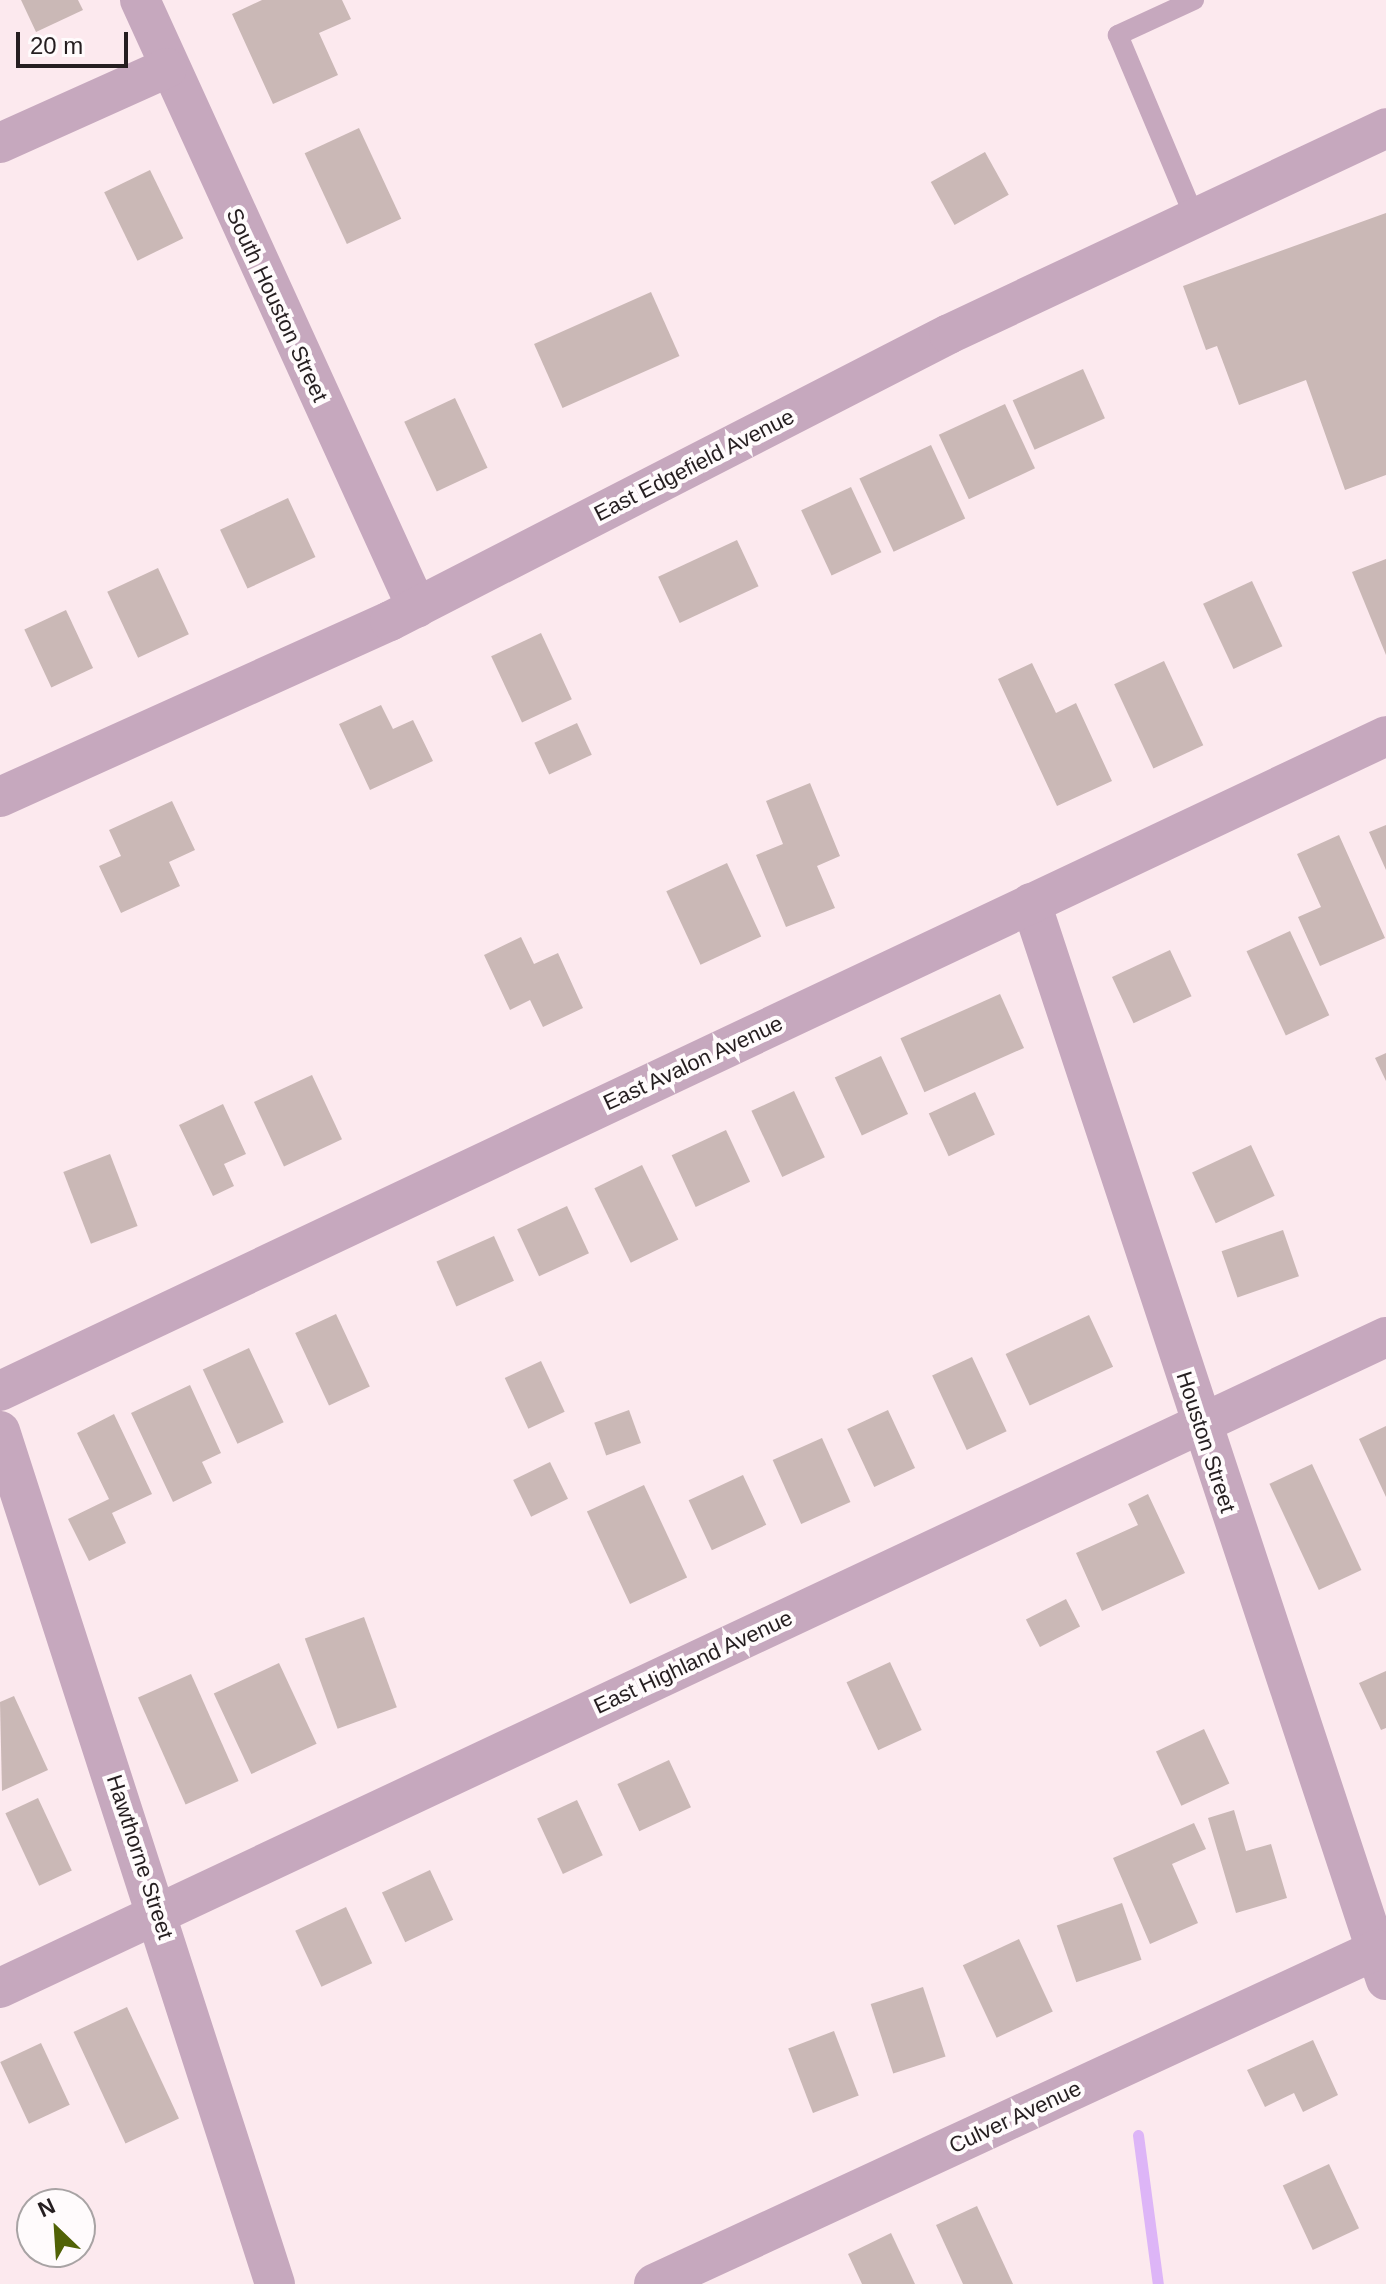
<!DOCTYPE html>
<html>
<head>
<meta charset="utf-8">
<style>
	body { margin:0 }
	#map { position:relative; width:1386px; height:2284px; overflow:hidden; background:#fce9ee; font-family:Helvetica,sans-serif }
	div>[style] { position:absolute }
	.stream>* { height:11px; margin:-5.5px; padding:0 5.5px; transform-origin:5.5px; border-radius:5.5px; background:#ddb5f7 }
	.building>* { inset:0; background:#cab8b6; transform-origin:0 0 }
	.service>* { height:20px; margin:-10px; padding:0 10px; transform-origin:10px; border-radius:10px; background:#c6a8be }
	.minor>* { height:40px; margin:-20px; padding:0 20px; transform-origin:20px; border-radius:20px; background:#c6a8be }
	span { translate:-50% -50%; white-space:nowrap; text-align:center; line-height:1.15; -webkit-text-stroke:8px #fffbfc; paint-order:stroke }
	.street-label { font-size:22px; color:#251e20 }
	.north { position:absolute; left:16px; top:2188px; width:80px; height:80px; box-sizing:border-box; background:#fffbfc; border:2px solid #a8a3a4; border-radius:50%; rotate:335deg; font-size:22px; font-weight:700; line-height:32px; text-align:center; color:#251e20 }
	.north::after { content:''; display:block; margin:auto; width:28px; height:36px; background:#516206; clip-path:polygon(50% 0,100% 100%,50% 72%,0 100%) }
	.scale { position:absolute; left:16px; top:32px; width:112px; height:36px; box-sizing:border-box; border:4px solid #251e20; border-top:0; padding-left:10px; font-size:24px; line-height:28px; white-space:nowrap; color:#251e20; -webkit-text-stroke:6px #fffbfc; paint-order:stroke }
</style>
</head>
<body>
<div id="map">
	<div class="stream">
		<div style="left:1138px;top:2135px;width:150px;rotate:82.4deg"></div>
	</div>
	<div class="building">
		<div style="clip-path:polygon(21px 0,78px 0,83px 10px,36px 32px)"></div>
		<div style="clip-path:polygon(262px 0,342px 0,351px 19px,319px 33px,338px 75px,273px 104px,232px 14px)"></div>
		<div style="left:359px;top:128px;width:100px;height:60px;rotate:65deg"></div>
		<div style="left:985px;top:152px;width:49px;height:62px;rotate:61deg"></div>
		<div style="left:150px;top:170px;width:76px;height:51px;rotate:64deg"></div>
		<div style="clip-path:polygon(1386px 213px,1386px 475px,1345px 490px,1306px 380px,1239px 405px,1217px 346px,1206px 350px,1183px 286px)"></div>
		<div style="left:651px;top:292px;width:70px;height:128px;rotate:66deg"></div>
		<div style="left:1083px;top:369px;width:54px;height:77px;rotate:66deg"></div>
		<div style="left:455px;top:398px;width:77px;height:56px;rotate:65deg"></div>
		<div style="left:1005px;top:404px;width:71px;height:73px;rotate:65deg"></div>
		<div style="left:931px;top:445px;width:81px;height:79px;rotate:65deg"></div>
		<div style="left:851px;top:487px;width:72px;height:55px;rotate:65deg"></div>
		<div style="left:288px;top:498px;width:65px;height:75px;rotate:65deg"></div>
		<div style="left:737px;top:540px;width:51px;height:87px;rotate:65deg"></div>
		<div style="clip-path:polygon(1386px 559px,1386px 655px,1352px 572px)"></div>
		<div style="left:158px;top:568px;width:73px;height:56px;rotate:65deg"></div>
		<div style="left:1252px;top:581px;width:72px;height:54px;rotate:65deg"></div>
		<div style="left:66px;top:610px;width:64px;height:46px;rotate:65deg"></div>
		<div style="left:541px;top:633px;width:73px;height:55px;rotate:65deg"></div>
		<div style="left:1164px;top:661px;width:93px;height:55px;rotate:65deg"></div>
		<div style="clip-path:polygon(1032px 663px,1056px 713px,1076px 703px,1112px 781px,1057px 806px,998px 679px)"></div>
		<div style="clip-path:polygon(381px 705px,393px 729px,413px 720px,433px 761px,370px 790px,339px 724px)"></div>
		<div style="left:577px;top:723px;width:35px;height:47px;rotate:65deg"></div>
		<div style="clip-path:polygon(810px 783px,840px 856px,817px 866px,835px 908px,786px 927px,756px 855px,783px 844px,766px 801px)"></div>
		<div style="clip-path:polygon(172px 801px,195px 850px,169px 862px,180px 886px,121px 913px,99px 866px,121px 856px,109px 830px)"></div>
		<div style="clip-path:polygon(1386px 825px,1386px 870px,1369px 832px)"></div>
		<div style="clip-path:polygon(1339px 835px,1385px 938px,1320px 966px,1298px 917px,1321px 907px,1297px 854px)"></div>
		<div style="left:727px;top:863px;width:81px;height:67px;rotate:65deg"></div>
		<div style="left:1290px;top:931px;width:93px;height:48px;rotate:65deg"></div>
		<div style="clip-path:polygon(521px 937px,534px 964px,558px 953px,583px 1008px,543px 1027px,530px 1000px,510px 1010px,484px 955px)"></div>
		<div style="left:1170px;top:950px;width:51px;height:64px;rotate:65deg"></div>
		<div style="left:1000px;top:994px;width:59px;height:109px;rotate:66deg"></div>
		<div style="clip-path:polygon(1386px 1053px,1386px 1081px,1375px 1058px)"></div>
		<div style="left:881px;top:1056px;width:64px;height:51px;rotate:65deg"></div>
		<div style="left:312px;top:1075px;width:71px;height:64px;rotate:65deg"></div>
		<div style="left:794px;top:1091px;width:73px;height:47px;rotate:65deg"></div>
		<div style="left:975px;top:1092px;width:47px;height:51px;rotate:65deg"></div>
		<div style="clip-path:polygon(223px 1104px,246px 1154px,224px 1164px,234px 1186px,213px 1196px,179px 1125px)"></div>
		<div style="left:726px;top:1130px;width:57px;height:60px;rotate:65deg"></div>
		<div style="left:1251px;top:1145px;width:56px;height:65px;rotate:65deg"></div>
		<div style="left:110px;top:1154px;width:77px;height:50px;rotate:69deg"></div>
		<div style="left:642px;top:1165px;width:83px;height:53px;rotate:64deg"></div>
		<div style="left:567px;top:1206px;width:52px;height:55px;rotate:65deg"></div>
		<div style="left:1283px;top:1230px;width:49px;height:65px;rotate:71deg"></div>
		<div style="left:494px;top:1236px;width:49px;height:63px;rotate:66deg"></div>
		<div style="left:336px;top:1314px;width:80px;height:45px;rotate:65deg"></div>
		<div style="left:1089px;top:1315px;width:57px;height:92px;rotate:65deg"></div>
		<div style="left:249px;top:1348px;width:82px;height:51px;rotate:65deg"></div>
		<div style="left:972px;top:1357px;width:82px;height:44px;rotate:65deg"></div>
		<div style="left:541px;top:1361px;width:56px;height:40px;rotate:65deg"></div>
		<div style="clip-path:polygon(190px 1385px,221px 1453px,202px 1462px,212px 1483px,173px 1502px,131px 1413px)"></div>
		<div style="left:629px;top:1410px;width:35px;height:37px;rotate:70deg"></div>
		<div style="left:888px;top:1410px;width:64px;height:45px;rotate:65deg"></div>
		<div style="clip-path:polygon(114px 1414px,152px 1494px,112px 1513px,126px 1543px,89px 1561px,68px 1519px,109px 1499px,77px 1433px)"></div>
		<div style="clip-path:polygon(1386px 1426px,1386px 1497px,1359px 1439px)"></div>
		<div style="left:822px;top:1438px;width:70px;height:54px;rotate:66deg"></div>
		<div style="left:550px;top:1462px;width:41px;height:41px;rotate:64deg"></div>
		<div style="left:1312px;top:1464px;width:117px;height:47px;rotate:65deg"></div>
		<div style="left:743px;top:1475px;width:55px;height:60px;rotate:65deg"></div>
		<div style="left:644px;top:1485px;width:102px;height:63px;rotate:65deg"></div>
		<div style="clip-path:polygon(1148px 1494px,1185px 1573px,1102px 1611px,1076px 1553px,1138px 1525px,1128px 1504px)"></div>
		<div style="left:1066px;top:1599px;width:31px;height:45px;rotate:63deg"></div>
		<div style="left:364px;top:1617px;width:96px;height:63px;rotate:70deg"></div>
		<div style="left:890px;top:1662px;width:75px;height:48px;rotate:65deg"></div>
		<div style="left:279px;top:1663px;width:89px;height:72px;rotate:65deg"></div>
		<div style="clip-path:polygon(1386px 1671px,1386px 1728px,1381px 1730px,1359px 1683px)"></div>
		<div style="left:191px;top:1674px;width:117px;height:58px;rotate:66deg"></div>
		<div style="clip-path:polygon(14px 1696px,48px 1770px,2px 1791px,0 1702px)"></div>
		<div style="left:1204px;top:1729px;width:60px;height:53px;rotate:65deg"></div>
		<div style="left:669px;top:1760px;width:52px;height:57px;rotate:65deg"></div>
		<div style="left:38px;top:1798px;width:80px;height:36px;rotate:65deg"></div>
		<div style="left:577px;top:1800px;width:61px;height:44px;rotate:65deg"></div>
		<div style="clip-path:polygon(1234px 1810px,1246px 1851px,1271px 1844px,1287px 1898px,1236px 1913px,1208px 1818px)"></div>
		<div style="clip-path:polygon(1194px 1823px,1206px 1849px,1172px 1864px,1198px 1923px,1150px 1944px,1113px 1858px)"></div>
		<div style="left:430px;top:1870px;width:55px;height:53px;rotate:65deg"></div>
		<div style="left:1122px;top:1903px;width:60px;height:69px;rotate:71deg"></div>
		<div style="left:346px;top:1907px;width:62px;height:56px;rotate:65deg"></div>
		<div style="left:1019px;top:1939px;width:80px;height:62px;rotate:65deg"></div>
		<div style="left:923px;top:1987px;width:73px;height:55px;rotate:72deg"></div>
		<div style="left:127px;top:2007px;width:123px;height:59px;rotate:65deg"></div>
		<div style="left:834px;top:2031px;width:69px;height:49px;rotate:69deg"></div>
		<div style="clip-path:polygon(1313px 2040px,1338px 2095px,1303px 2112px,1294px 2093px,1265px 2107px,1247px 2070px)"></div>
		<div style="left:41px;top:2043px;width:68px;height:45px;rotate:65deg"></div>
		<div style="left:1329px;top:2164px;width:71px;height:51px;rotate:65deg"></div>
		<div style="clip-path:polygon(977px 2206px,1013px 2284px,963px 2284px,936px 2225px)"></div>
		<div style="clip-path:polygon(891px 2233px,915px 2284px,862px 2284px,848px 2254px)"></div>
	</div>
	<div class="service">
		<div style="left:1194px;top:0;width:84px;rotate:155.3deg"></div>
		<div style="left:1118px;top:35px;width:199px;rotate:67.2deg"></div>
	</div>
	<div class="minor">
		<div style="left:140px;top:0;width:668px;rotate:65.51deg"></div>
		<div style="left:0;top:143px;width:183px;rotate:-24.2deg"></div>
		<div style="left:0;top:797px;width:428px;rotate:-24.3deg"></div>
		<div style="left:390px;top:621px;width:628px;rotate:-27.18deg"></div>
		<div style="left:949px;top:334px;width:483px;rotate:-25.2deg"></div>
		<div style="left:1031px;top:903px;width:1134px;rotate:71.76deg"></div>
		<div style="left:0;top:1391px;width:1533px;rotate:-25.29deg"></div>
		<div style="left:0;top:1431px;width:896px;rotate:72.13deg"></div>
		<div style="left:0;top:1988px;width:1531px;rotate:-25.16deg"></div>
		<div style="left:654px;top:2284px;width:796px;rotate:-24.83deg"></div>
	</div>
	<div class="street-label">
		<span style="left:277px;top:305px;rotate:65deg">South Houston Street</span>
		<span style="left:694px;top:465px;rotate:-27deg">East Edgefield Avenue</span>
		<span style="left:693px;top:1063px;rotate:-25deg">East Avalon Avenue</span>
		<span style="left:1206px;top:1442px;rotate:72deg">Houston Street</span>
		<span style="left:693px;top:1662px;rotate:-25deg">East Highland Avenue</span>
		<span style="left:140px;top:1857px;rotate:72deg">Hawthorne Street</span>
		<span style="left:1015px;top:2117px;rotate:-25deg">Culver Avenue</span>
	</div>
	<div class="north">N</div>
	<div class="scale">20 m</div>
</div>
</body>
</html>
